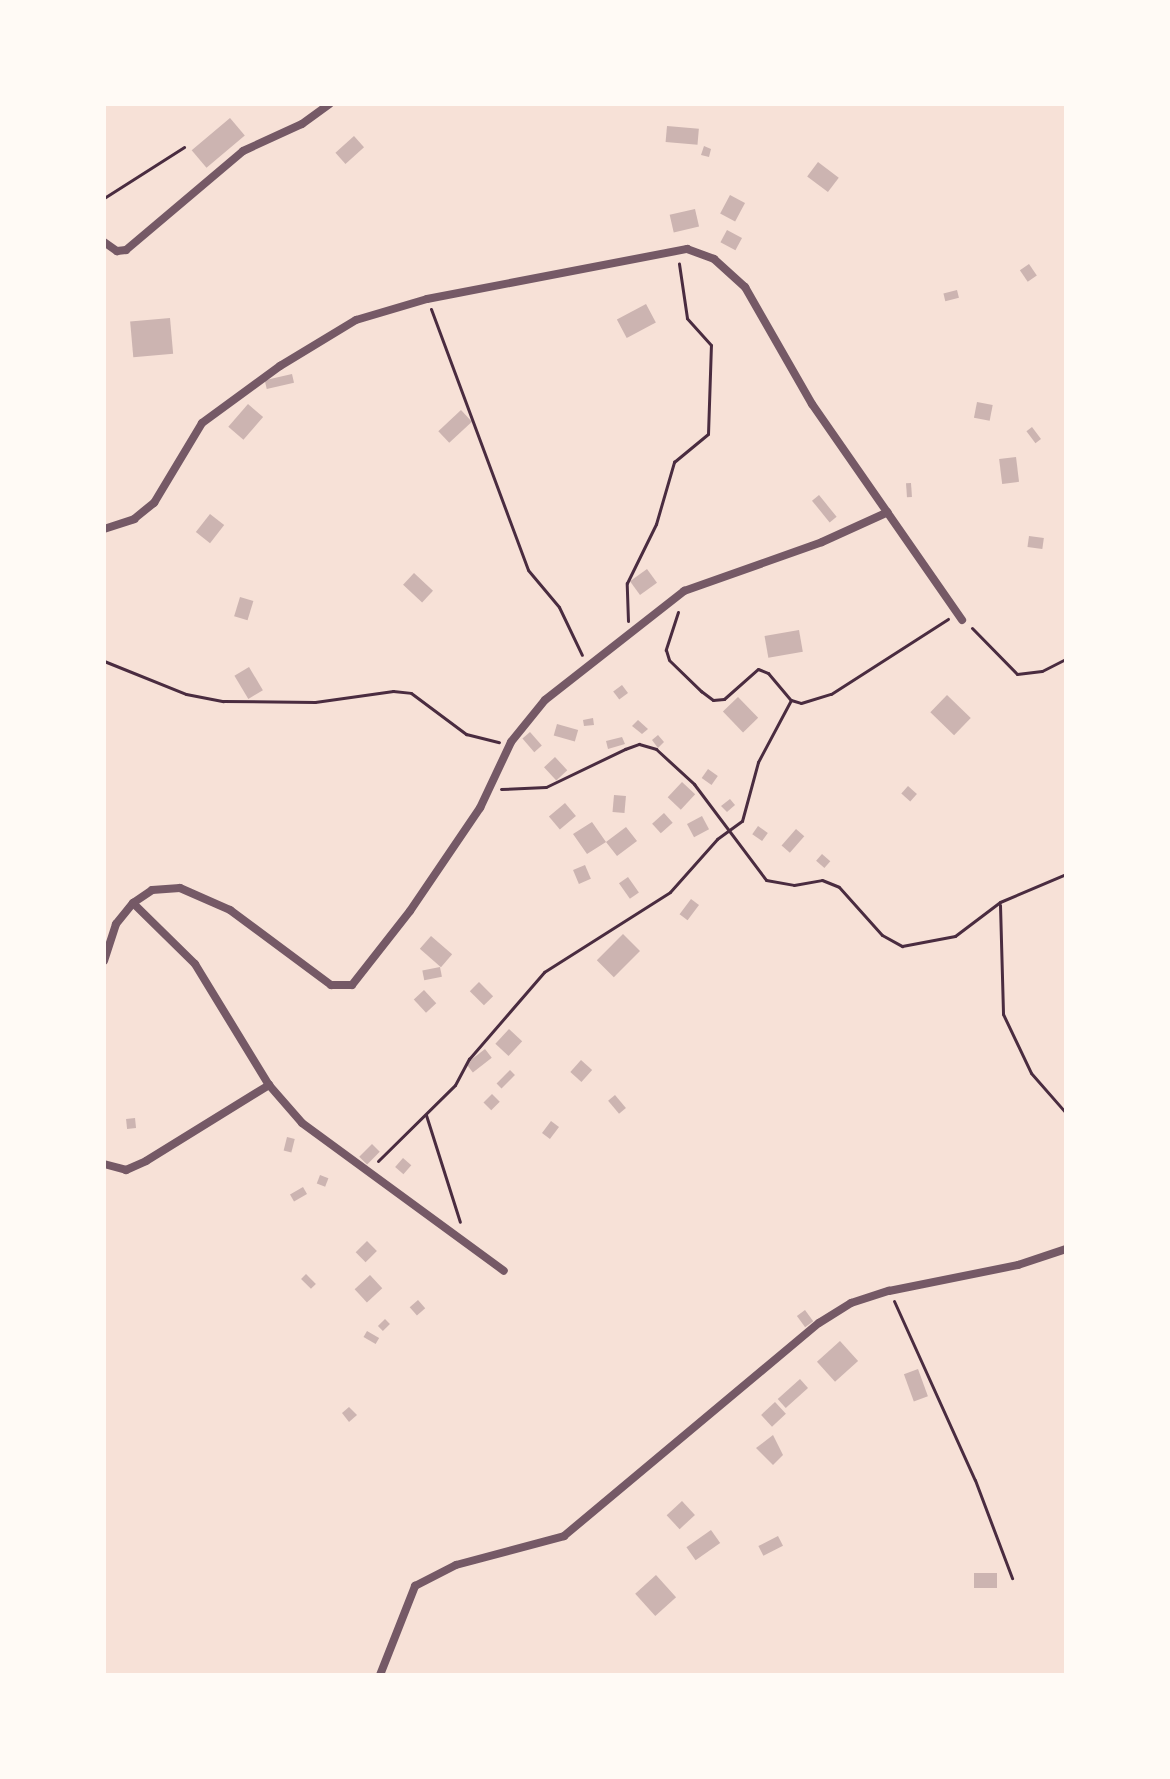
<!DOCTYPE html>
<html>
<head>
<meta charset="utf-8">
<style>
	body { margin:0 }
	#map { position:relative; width:1170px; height:1779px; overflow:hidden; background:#f7e1d7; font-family:Merriweather,serif }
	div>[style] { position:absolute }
	.building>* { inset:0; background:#ccb4b1; transform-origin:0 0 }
	.path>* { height:3px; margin:-1.5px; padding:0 1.5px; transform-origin:1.5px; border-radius:1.5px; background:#4a2c40 }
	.minor>* { height:8px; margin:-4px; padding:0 4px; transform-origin:4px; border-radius:4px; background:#755966 }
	span { translate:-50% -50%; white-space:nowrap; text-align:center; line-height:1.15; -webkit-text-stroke:6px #fffaf5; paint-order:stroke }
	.frame { position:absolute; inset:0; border:106px solid #fffaf5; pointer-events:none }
</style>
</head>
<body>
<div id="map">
	<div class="building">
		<div style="left:230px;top:118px;width:23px;height:50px;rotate:50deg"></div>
		<div style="left:667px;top:126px;width:32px;height:16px;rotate:5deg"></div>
		<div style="left:354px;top:136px;width:15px;height:25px;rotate:48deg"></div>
		<div style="clip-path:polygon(704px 146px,711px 149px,709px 157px,701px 155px)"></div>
		<div style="left:818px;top:162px;width:26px;height:18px;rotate:37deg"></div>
		<div style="left:730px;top:195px;width:17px;height:21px;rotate:28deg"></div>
		<div style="left:695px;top:209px;width:18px;height:26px;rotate:77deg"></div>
		<div style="left:727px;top:230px;width:17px;height:14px;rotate:28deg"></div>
		<div style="left:1029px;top:264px;width:14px;height:11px;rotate:56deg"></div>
		<div style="left:957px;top:290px;width:8px;height:14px;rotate:76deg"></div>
		<div style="left:646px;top:304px;width:21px;height:33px;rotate:62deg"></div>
		<div style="left:170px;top:318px;width:36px;height:40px;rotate:85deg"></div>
		<div style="left:292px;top:374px;width:9px;height:28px;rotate:77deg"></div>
		<div style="left:977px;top:402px;width:16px;height:16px;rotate:11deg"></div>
		<div style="left:248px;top:404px;width:20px;height:30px;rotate:41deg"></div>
		<div style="left:461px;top:410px;width:16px;height:31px;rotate:47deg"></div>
		<div style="left:1032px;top:427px;width:15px;height:7px;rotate:53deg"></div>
		<div style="left:1016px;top:457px;width:25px;height:17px;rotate:83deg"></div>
		<div style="left:911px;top:483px;width:14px;height:5px;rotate:86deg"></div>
		<div style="left:819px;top:495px;width:28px;height:9px;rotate:51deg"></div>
		<div style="left:210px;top:514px;width:18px;height:23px;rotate:38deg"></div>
		<div style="left:1029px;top:536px;width:15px;height:11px;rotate:8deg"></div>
		<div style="left:647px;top:569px;width:17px;height:21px;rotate:54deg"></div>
		<div style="left:414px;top:573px;width:26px;height:16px;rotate:43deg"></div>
		<div style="left:240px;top:597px;width:14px;height:20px;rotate:17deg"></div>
		<div style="left:799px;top:630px;width:22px;height:35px;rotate:80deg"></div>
		<div style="left:249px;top:667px;width:27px;height:17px;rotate:59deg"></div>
		<div style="left:622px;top:685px;width:10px;height:11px;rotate:53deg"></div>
		<div style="left:947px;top:695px;width:33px;height:24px;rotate:44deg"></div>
		<div style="left:738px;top:697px;width:29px;height:21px;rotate:46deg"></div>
		<div style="clip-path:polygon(593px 718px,594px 725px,584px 726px,583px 720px)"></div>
		<div style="clip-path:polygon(638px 720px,648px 729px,642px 734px,632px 726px)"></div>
		<div style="left:557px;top:724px;width:22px;height:12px;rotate:16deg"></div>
		<div style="left:530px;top:732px;width:18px;height:10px;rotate:49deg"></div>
		<div style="clip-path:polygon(658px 735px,664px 742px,658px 748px,652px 740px)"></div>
		<div style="clip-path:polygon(622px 737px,625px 744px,608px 749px,606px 741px)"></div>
		<div style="left:555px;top:757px;width:18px;height:15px;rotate:47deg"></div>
		<div style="left:708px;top:769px;width:12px;height:11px;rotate:35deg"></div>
		<div style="left:682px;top:782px;width:18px;height:21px;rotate:43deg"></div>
		<div style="left:908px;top:786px;width:12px;height:10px;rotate:42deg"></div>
		<div style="left:614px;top:795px;width:12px;height:17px;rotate:5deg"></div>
		<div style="clip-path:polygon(730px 799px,735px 805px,727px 812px,721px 806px)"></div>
		<div style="left:565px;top:803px;width:17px;height:21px;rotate:50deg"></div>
		<div style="left:664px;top:813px;width:13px;height:16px;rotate:48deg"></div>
		<div style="left:702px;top:816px;width:15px;height:17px;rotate:62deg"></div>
		<div style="clip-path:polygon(592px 822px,606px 842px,626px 827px,637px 841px,617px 856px,606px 842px,587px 854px,573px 834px)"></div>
		<div style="left:758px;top:826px;width:12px;height:10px;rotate:35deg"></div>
		<div style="left:796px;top:829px;width:11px;height:22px;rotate:41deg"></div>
		<div style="left:822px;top:854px;width:11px;height:9px;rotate:41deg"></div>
		<div style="left:585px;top:865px;width:15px;height:13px;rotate:67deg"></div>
		<div style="left:628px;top:877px;width:19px;height:11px;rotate:55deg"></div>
		<div style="left:691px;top:899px;width:10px;height:19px;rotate:37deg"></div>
		<div style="left:623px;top:934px;width:24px;height:37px;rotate:45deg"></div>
		<div style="left:431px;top:936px;width:28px;height:17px;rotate:41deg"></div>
		<div style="left:440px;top:967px;width:10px;height:18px;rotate:79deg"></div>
		<div style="left:479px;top:982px;width:20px;height:13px;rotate:45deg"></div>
		<div style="left:424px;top:990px;width:18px;height:14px;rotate:47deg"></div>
		<div style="left:509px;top:1029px;width:18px;height:20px;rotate:43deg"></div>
		<div style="left:485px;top:1049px;width:11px;height:24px;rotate:52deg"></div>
		<div style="left:581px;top:1060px;width:15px;height:16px;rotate:42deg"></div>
		<div style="left:510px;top:1070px;width:7px;height:19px;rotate:45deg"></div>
		<div style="left:492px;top:1094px;width:11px;height:12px;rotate:45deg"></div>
		<div style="left:615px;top:1095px;width:17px;height:9px;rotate:50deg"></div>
		<div style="left:135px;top:1118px;width:10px;height:9px;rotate:84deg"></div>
		<div style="left:551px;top:1121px;width:10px;height:15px;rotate:37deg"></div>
		<div style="left:287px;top:1137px;width:8px;height:14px;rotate:14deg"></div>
		<div style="left:372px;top:1144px;width:11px;height:18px;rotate:45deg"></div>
		<div style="left:403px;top:1158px;width:11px;height:12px;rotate:41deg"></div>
		<div style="left:320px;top:1175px;width:9px;height:9px;rotate:21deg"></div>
		<div style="left:303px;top:1187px;width:8px;height:15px;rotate:60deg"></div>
		<div style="left:367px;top:1241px;width:14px;height:16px;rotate:45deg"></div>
		<div style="left:306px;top:1274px;width:14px;height:7px;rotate:45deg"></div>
		<div style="left:370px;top:1275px;width:18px;height:21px;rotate:47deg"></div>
		<div style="left:418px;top:1300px;width:11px;height:11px;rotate:49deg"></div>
		<div style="left:805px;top:1310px;width:14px;height:10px;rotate:54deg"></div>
		<div style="left:385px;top:1319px;width:7px;height:10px;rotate:45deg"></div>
		<div style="left:367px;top:1331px;width:14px;height:7px;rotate:30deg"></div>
		<div style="left:840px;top:1341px;width:27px;height:31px;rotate:48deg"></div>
		<div style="left:918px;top:1369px;width:29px;height:15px;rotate:70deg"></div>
		<div style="left:800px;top:1379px;width:12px;height:30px;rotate:48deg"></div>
		<div style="left:775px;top:1402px;width:16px;height:19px;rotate:47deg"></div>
		<div style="clip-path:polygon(349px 1407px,357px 1415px,349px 1422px,342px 1413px)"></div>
		<div style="clip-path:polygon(773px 1435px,783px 1455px,773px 1465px,756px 1448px)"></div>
		<div style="left:682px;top:1501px;width:19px;height:21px;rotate:47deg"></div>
		<div style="left:711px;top:1530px;width:16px;height:30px;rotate:55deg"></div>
		<div style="left:778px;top:1536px;width:11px;height:22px;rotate:63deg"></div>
		<div style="left:974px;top:1573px;width:23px;height:15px"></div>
		<div style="left:656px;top:1575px;width:30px;height:28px;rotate:48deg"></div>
	</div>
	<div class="path">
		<div style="left:104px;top:198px;width:95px;rotate:-32.5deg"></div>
		<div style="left:431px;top:309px;width:278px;rotate:69.6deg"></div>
		<div style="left:528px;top:570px;width:48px;rotate:50deg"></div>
		<div style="left:559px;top:607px;width:53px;rotate:64.4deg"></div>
		<div style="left:678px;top:612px;width:40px;rotate:108deg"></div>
		<div style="left:666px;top:650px;width:10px;rotate:73deg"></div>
		<div style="left:669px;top:660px;width:45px;rotate:44.1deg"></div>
		<div style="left:701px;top:691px;width:15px;rotate:37deg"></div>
		<div style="left:713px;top:700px;width:11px;rotate:-5deg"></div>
		<div style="left:724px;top:699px;width:45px;rotate:-41.4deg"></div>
		<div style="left:758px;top:669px;width:11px;rotate:22deg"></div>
		<div style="left:768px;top:673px;width:35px;rotate:50deg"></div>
		<div style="left:791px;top:700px;width:10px;rotate:17deg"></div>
		<div style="left:801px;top:703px;width:31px;rotate:-17deg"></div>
		<div style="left:831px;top:694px;width:139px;rotate:-32.7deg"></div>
		<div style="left:628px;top:621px;width:38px;rotate:-92deg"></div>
		<div style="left:627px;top:583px;width:66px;rotate:-63.8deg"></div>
		<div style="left:656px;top:524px;width:65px;rotate:-73.8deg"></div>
		<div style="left:674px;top:462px;width:44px;rotate:-39.5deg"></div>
		<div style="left:708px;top:434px;width:89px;rotate:-88.1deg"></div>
		<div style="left:711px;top:345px;width:36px;rotate:-132deg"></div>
		<div style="left:687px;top:318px;width:55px;rotate:-98.4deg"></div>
		<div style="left:972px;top:628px;width:64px;rotate:45.6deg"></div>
		<div style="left:1017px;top:674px;width:25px;rotate:-7deg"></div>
		<div style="left:1042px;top:671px;width:27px;rotate:-27deg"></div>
		<div style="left:104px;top:661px;width:88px;rotate:21.9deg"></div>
		<div style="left:186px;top:694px;width:38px;rotate:11deg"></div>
		<div style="left:223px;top:701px;width:92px;rotate:0.6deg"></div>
		<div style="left:315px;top:702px;width:79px;rotate:-8deg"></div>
		<div style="left:393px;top:691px;width:18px;rotate:6deg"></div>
		<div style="left:411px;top:693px;width:69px;rotate:36.7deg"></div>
		<div style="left:466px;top:734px;width:34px;rotate:14deg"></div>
		<div style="left:501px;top:789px;width:45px;rotate:-2.5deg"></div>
		<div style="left:546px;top:787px;width:88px;rotate:-25.7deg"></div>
		<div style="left:625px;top:749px;width:15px;rotate:-20deg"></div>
		<div style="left:639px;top:744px;width:18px;rotate:16deg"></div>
		<div style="left:656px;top:749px;width:52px;rotate:42.6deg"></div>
		<div style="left:694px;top:784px;width:120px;rotate:53.1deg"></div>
		<div style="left:766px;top:880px;width:28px;rotate:10deg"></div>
		<div style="left:794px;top:885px;width:28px;rotate:-10deg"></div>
		<div style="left:822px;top:880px;width:18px;rotate:22deg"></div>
		<div style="left:839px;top:887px;width:64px;rotate:48.1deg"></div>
		<div style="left:882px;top:935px;width:23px;rotate:29deg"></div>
		<div style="left:902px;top:946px;width:54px;rotate:-10.7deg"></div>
		<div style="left:955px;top:936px;width:56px;rotate:-37.1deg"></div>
		<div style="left:1000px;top:902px;width:72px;rotate:-23deg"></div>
		<div style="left:1000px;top:905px;width:109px;rotate:88.4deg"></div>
		<div style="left:1003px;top:1014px;width:65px;rotate:64.6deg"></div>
		<div style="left:1031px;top:1073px;width:53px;rotate:48.8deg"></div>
		<div style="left:426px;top:1115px;width:112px;rotate:72.4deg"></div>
		<div style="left:378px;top:1161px;width:108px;rotate:-44.6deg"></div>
		<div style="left:455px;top:1085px;width:30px;rotate:-62deg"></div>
		<div style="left:469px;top:1059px;width:115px;rotate:-49.2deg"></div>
		<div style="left:544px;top:972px;width:149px;rotate:-32.4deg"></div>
		<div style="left:670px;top:892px;width:71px;rotate:-48.4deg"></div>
		<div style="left:717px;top:839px;width:31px;rotate:-36deg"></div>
		<div style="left:742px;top:821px;width:61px;rotate:-74.8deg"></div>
		<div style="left:758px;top:762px;width:70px;rotate:-62deg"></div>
		<div style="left:894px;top:1301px;width:196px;rotate:65.7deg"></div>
		<div style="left:975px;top:1480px;width:105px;rotate:69.3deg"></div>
	</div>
	<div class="minor">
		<div style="left:104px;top:242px;width:16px;rotate:35deg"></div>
		<div style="left:117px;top:251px;width:9px;rotate:-6deg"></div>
		<div style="left:126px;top:250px;width:153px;rotate:-40.2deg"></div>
		<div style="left:243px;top:151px;width:65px;rotate:-24.6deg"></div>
		<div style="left:302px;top:124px;width:34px;rotate:-36deg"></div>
		<div style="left:104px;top:529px;width:32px;rotate:-18deg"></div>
		<div style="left:134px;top:519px;width:26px;rotate:-39deg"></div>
		<div style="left:154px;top:503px;width:93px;rotate:-59deg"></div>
		<div style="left:202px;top:423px;width:97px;rotate:-36.2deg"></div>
		<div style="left:280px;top:366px;width:89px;rotate:-31.2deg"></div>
		<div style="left:356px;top:320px;width:74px;rotate:-16.5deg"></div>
		<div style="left:427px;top:299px;width:265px;rotate:-10.9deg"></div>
		<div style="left:687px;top:249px;width:29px;rotate:20deg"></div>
		<div style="left:714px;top:259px;width:42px;rotate:42.1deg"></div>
		<div style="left:745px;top:287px;width:135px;rotate:60.2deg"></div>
		<div style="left:812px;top:404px;width:263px;rotate:55.2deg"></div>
		<div style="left:133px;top:903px;width:87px;rotate:44.5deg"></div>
		<div style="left:195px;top:964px;width:142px;rotate:58.6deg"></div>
		<div style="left:269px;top:1085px;width:50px;rotate:49deg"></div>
		<div style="left:302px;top:1123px;width:250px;rotate:36.2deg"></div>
		<div style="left:104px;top:961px;width:39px;rotate:-72deg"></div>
		<div style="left:116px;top:924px;width:27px;rotate:-51deg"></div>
		<div style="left:133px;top:903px;width:23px;rotate:-34deg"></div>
		<div style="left:152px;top:890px;width:28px;rotate:-4deg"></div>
		<div style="left:180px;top:888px;width:55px;rotate:23.7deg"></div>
		<div style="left:230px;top:910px;width:126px;rotate:36.6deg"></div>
		<div style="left:331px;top:985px;width:21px"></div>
		<div style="left:352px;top:985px;width:94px;rotate:-51.9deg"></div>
		<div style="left:410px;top:911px;width:125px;rotate:-55.8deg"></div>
		<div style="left:480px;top:808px;width:73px;rotate:-64.8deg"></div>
		<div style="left:511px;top:742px;width:54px;rotate:-51deg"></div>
		<div style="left:545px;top:700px;width:177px;rotate:-38.1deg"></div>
		<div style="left:684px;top:591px;width:146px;rotate:-19.5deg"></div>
		<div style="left:822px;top:542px;width:72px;rotate:-24.4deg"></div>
		<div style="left:104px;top:1164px;width:23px;rotate:15deg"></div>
		<div style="left:126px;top:1170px;width:22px;rotate:-24deg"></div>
		<div style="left:146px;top:1161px;width:145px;rotate:-31.7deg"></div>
		<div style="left:380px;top:1675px;width:96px;rotate:-68.5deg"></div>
		<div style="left:415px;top:1586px;width:46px;rotate:-27.1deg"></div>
		<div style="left:456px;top:1565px;width:112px;rotate:-15deg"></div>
		<div style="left:564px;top:1536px;width:332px;rotate:-39.9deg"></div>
		<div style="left:819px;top:1323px;width:38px;rotate:-32deg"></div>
		<div style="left:851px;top:1303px;width:40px;rotate:-18deg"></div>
		<div style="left:889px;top:1291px;width:132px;rotate:-11.4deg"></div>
		<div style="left:1018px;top:1265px;width:51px;rotate:-18.4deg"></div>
	</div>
	<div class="frame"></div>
</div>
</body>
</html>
